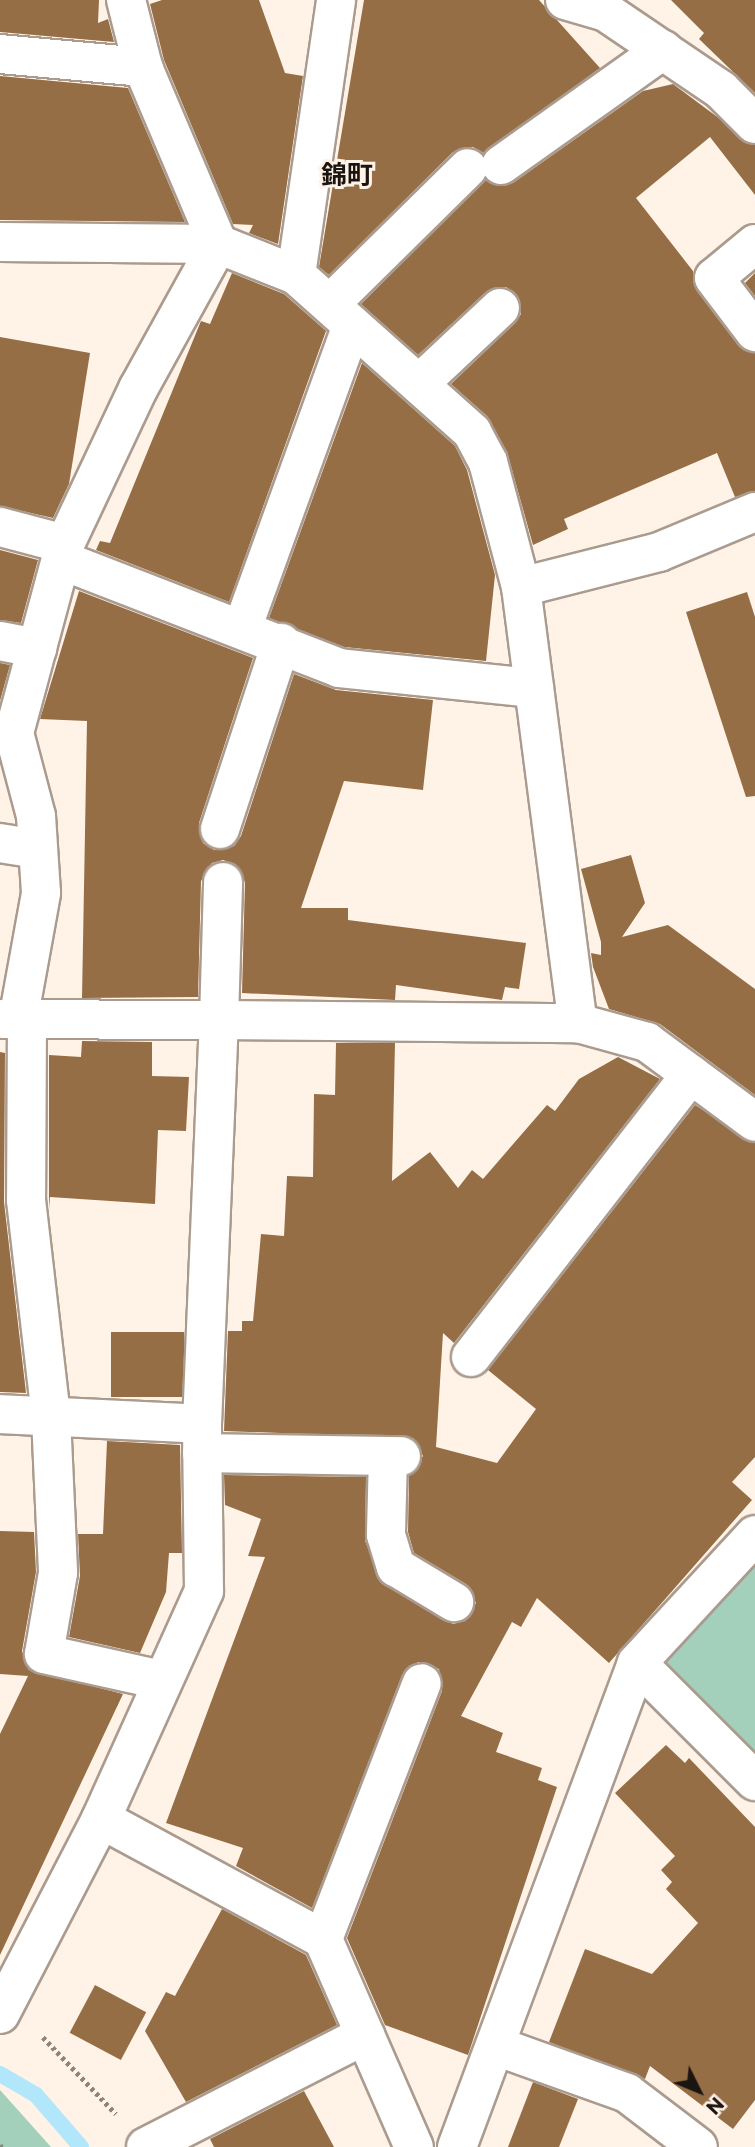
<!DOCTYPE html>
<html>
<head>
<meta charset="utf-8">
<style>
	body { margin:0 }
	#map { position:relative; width:755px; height:2147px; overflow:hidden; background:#fff2e7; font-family:Montserrat,"Noto Sans JP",sans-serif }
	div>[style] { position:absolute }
	.green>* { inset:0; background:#a2d0ba }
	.stream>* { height:16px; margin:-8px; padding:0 8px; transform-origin:8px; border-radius:8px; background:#b2e6fb }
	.building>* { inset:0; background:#966e46; transform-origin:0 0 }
	.path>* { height:4.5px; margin-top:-2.25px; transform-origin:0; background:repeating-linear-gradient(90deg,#8d847c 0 3.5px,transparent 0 7px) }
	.roads { filter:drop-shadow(2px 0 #aa9b8e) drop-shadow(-2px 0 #aa9b8e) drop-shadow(0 2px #aa9b8e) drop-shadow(0 -2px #aa9b8e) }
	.minor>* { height:38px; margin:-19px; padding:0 19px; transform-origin:19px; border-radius:19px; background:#fff }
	span { translate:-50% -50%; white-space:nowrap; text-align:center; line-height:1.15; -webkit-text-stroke:6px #fff2e7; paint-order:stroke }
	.neighbourhood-label { font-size:26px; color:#1a1510; font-weight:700 }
	.north { position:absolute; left:664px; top:2056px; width:70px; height:70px; -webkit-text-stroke:5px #fff2e7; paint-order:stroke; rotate:133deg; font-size:19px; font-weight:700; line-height:28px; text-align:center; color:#1a1510 }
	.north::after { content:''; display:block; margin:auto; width:24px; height:32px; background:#1a1510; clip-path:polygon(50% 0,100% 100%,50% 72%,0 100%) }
</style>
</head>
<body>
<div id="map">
	<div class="green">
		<div style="clip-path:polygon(755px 1545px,755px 1762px,651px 1664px)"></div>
		<div style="clip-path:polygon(0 2090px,51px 2147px,0 2147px)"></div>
	</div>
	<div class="stream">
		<div style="left:0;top:2074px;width:42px;rotate:30.3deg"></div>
		<div style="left:36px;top:2095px;width:69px;rotate:49.1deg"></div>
	</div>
	<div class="building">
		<div style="clip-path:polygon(0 0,99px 0,98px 23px,108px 19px,114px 42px,0 32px)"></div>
		<div style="clip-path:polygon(162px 0,259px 0,285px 73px,303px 76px,278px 244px,249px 233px,253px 225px,233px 224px,164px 60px,150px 4px)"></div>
		<div style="clip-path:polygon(364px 0,539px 0,600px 68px,484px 153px,473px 147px,453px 152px,329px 275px,319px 267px)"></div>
		<div style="clip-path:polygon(671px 0,755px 0,755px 93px,699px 39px,704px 33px)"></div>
		<div style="clip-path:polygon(0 76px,128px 88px,185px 222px,0 220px)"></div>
		<div style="clip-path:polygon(673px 84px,755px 145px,755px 195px,710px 137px,636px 198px,693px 271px,697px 291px,738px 345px,755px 353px,755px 491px,735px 497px,717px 453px,564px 519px,568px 529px,533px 545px,507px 452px,487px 416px,451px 384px,515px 323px,521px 314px,516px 294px,506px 287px,486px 292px,418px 355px,361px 304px,486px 180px,513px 183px,643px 91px)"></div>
		<div style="clip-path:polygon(232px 273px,284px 294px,326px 331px,229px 602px,96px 550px,100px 541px,110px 543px,201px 321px,210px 324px)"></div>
		<div style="clip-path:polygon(755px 273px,755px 296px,745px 283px)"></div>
		<div style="clip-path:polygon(0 337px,90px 353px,69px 484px,53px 518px,0 506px)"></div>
		<div style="clip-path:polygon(362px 363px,455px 446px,467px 470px,495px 575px,486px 661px,344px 647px,269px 618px)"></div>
		<div style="clip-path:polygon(0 550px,38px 560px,21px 623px,0 620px)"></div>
		<div style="clip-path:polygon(79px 591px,253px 658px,199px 823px,203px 843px,214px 850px,234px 846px,241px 836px,294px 674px,336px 690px,433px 700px,423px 790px,344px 781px,301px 908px,348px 908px,348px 920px,526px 943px,519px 989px,505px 987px,502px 1000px,396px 985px,395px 1000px,242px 993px,245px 882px,235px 864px,223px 860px,212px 863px,201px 881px,198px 997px,82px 998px,87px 721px,40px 719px)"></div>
		<div style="clip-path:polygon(747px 592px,755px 617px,755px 796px,746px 797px,686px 612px)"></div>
		<div style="clip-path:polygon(0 663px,10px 665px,0 701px)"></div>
		<div style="clip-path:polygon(631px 855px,645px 903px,622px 937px,668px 925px,755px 989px,755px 1095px,660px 1024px,609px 1009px,593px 967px,591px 953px,601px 955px,601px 942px,581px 869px)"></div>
		<div style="clip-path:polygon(82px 1041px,152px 1042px,152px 1076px,189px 1077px,186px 1131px,158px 1130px,155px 1204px,50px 1197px,49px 1209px,49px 1055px,81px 1057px)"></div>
		<div style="clip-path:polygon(336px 1043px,395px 1043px,392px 1181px,430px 1152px,458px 1188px,472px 1170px,483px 1179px,547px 1105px,555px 1111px,579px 1079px,618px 1057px,660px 1079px,454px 1343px,443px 1333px,436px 1447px,497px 1463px,536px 1409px,488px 1370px,695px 1105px,755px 1143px,755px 1457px,732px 1482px,752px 1500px,609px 1663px,537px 1598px,521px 1627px,512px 1622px,461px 1716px,503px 1733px,496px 1752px,542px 1768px,538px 1780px,557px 1787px,468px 2055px,385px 2025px,347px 1938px,442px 1691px,439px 1669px,418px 1662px,402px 1675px,312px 1908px,236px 1866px,243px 1848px,166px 1823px,265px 1557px,248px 1556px,261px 1519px,225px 1505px,224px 1475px,366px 1477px,365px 1541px,384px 1585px,453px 1624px,465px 1621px,476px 1603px,466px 1584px,414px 1553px,408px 1532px,409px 1476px,423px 1456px,413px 1438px,224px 1431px,228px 1331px,242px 1331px,242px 1321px,253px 1321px,261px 1234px,284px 1236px,287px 1176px,313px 1177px,314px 1094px,335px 1095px)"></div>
		<div style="clip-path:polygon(0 1052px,5px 1053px,4px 1202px,26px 1393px,0 1392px)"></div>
		<div style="left:111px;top:1332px;width:73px;height:65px"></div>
		<div style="clip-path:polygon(107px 1441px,180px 1445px,182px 1553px,169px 1553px,166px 1592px,140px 1653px,69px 1637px,80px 1576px,78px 1534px,103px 1534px)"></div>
		<div style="clip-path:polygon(0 1531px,34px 1532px,36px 1572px,22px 1651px,29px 1670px,123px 1694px,0 1955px,0 1734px,28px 1676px,0 1674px)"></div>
		<div style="clip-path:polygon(666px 1745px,685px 1763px,689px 1758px,755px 1827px,755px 2100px,733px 2129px,650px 2066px,645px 2079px,549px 2042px,585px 1949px,652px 1974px,698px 1923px,666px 1889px,672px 1882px,661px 1870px,675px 1856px,615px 1793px)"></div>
		<div style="clip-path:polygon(222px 1909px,306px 1955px,337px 2025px,186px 2102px,145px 2031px,166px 1992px,175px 1996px)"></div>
		<div style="left:95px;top:1985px;width:58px;height:54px;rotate:28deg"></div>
		<div style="clip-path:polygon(533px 2082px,578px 2099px,559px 2147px,508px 2147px)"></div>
		<div style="clip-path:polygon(304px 2091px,334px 2147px,214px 2147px,210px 2139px)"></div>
	</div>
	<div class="path">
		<div style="left:43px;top:2037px;width:106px;rotate:46.5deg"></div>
		<div style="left:0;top:2145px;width:3px;rotate:45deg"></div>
	</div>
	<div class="roads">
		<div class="minor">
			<div style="left:565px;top:0;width:43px;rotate:16.3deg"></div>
			<div style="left:606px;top:12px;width:139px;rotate:34.1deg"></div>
			<div style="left:721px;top:90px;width:48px;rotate:45deg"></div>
			<div style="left:0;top:54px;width:144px;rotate:5.2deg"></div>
			<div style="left:501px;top:165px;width:199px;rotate:-35.4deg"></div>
			<div style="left:0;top:242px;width:218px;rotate:0.5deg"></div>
			<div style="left:218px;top:244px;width:84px;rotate:21.7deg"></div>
			<div style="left:296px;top:275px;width:236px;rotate:41.7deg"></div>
			<div style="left:472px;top:432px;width:34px;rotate:62deg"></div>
			<div style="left:488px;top:462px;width:129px;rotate:75.2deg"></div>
			<div style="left:521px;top:587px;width:440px;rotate:82.6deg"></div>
			<div style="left:755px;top:244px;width:53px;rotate:140.3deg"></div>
			<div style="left:714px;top:278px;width:68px;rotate:52.8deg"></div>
			<div style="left:296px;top:275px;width:278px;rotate:-81.7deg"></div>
			<div style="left:331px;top:303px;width:192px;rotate:-44.6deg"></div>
			<div style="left:419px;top:384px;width:111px;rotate:-43.2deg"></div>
			<div style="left:0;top:527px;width:67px;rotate:14.7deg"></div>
			<div style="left:61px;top:560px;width:298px;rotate:21.2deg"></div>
			<div style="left:339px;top:668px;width:196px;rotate:5.9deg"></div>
			<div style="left:521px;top:587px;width:142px;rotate:-14.2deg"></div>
			<div style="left:659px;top:552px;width:104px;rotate:-22.6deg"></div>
			<div style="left:242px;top:629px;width:323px;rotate:-70.1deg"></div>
			<div style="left:0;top:641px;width:38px;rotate:11deg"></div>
			<div style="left:220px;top:829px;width:196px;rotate:-71.8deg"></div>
			<div style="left:0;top:843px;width:38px;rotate:9deg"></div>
			<div style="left:2px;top:1019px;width:217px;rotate:0.3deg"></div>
			<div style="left:219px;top:1020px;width:138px;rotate:-88.3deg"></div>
			<div style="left:18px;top:1020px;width:129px;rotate:-79.7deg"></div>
			<div style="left:41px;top:893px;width:77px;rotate:-93.7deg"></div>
			<div style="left:36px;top:816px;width:86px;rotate:-104.8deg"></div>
			<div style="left:14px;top:733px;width:196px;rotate:-74.9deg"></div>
			<div style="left:65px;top:544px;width:171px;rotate:-64.8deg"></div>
			<div style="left:138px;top:389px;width:166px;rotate:-61.1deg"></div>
			<div style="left:218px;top:244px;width:192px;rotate:-113deg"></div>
			<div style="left:143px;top:67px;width:69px;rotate:-104.2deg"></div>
			<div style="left:27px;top:1020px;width:180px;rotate:90.3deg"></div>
			<div style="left:26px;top:1200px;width:218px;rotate:83.4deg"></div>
			<div style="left:51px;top:1417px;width:156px;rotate:87.4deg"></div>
			<div style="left:58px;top:1573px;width:82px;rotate:99.8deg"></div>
			<div style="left:44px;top:1654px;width:120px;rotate:12.5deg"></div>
			<div style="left:471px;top:1357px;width:358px;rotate:-52.1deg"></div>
			<div style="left:0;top:1414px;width:202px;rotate:2.8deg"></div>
			<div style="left:202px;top:1453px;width:199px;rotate:0.9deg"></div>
			<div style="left:388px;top:1456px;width:79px;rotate:91.5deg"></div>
			<div style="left:386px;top:1535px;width:34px;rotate:73deg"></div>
			<div style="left:396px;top:1567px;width:68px;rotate:31.1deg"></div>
			<div style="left:637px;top:1663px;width:167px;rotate:45deg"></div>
			<div style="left:101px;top:1819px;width:252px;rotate:28.4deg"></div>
			<div style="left:323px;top:1939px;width:227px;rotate:66.4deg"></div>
			<div style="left:323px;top:1939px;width:274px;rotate:-68.9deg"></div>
			<div style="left:0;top:2014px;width:220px;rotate:-62.6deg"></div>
			<div style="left:101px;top:1819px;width:250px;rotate:-65.7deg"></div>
			<div style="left:204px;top:1591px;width:167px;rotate:-90.7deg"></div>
			<div style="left:202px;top:1424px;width:404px;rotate:-87.6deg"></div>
			<div style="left:219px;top:1020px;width:359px;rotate:0.5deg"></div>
			<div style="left:578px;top:1023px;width:72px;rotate:15.4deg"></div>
			<div style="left:647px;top:1042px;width:134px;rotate:36.5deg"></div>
			<div style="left:496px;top:2046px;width:139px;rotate:19.7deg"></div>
			<div style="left:627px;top:2093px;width:89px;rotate:37.3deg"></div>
			<div style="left:146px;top:2147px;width:246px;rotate:-27.1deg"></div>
			<div style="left:457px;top:2147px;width:516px;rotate:-69.6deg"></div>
			<div style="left:637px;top:1663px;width:174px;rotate:-47.3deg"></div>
		</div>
	</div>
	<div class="neighbourhood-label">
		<span style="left:347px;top:176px">錦町</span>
	</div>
	<div class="north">N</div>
</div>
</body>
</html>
